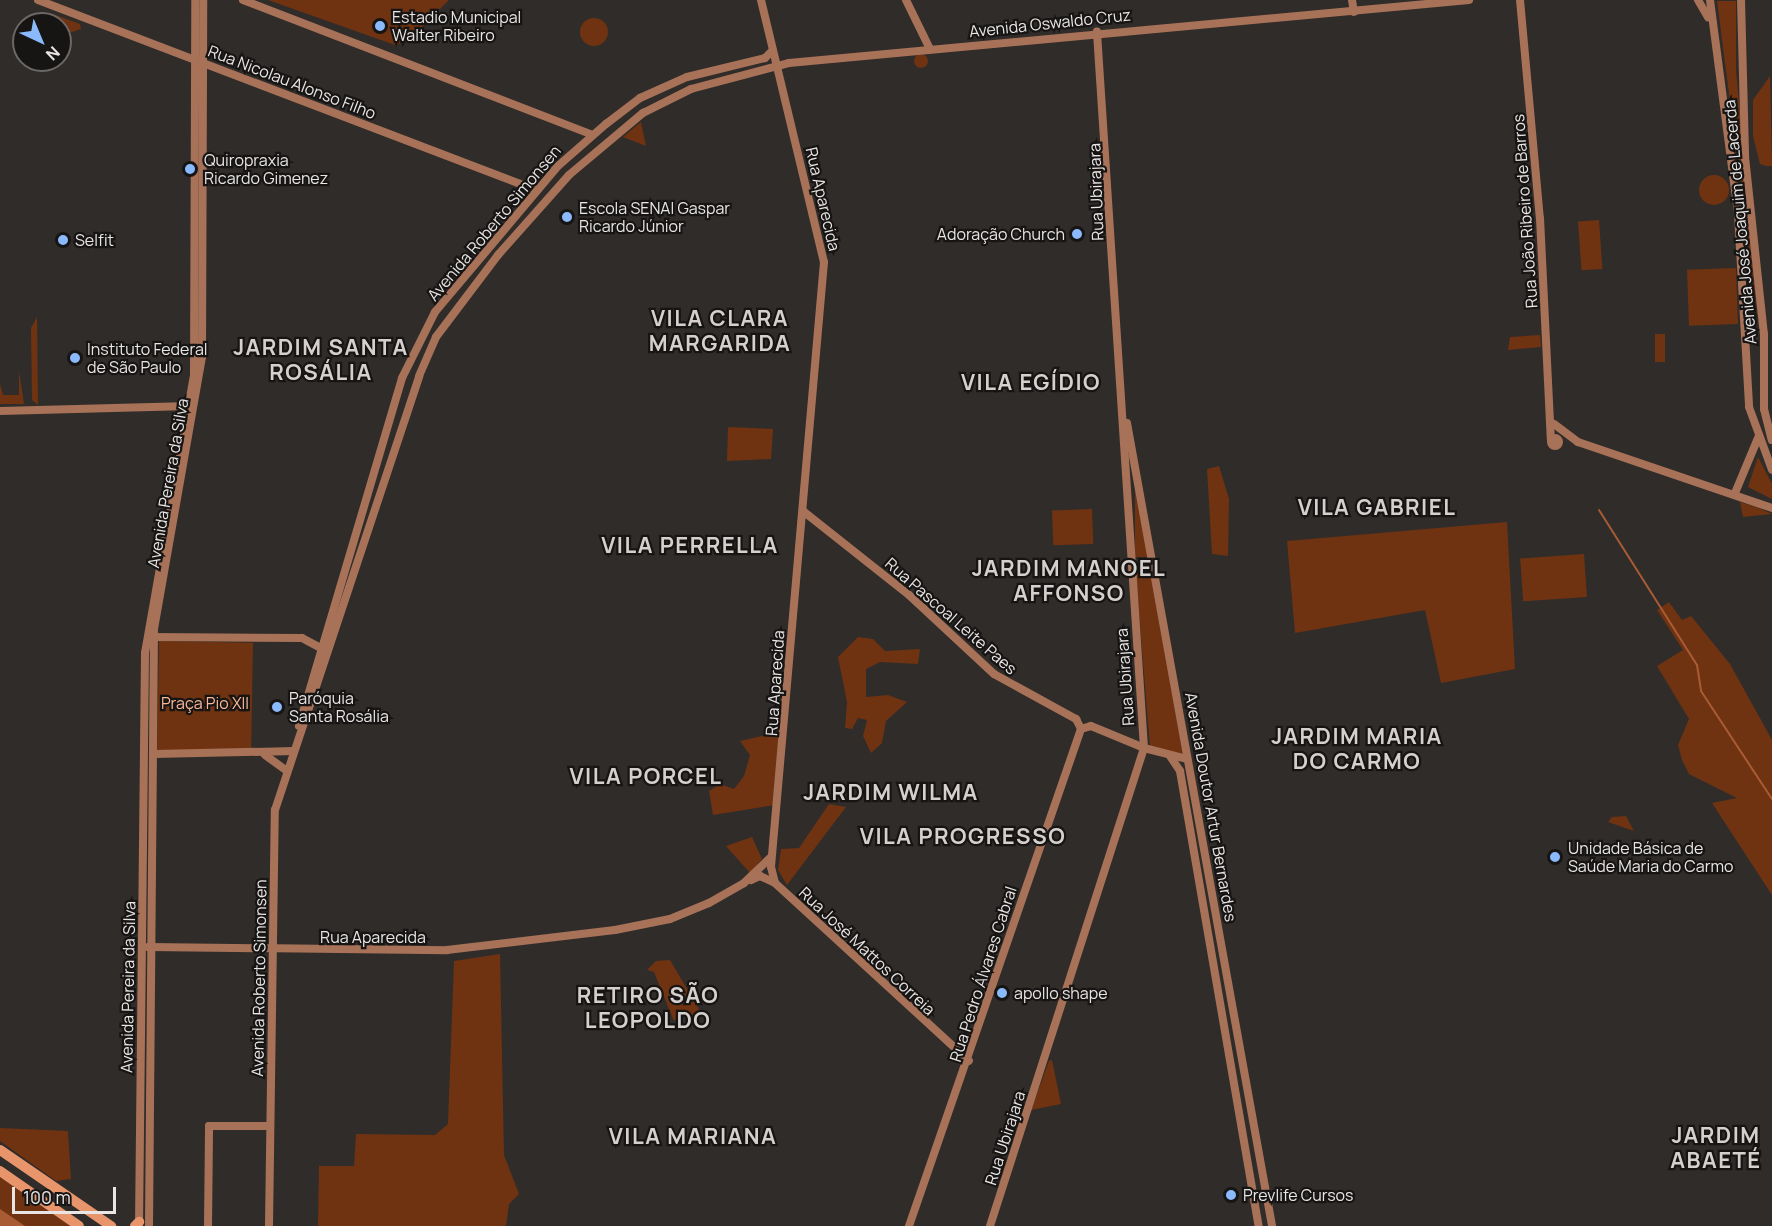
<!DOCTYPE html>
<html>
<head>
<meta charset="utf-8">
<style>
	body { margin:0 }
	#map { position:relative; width:1772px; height:1226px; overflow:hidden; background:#302c2a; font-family:Manrope,sans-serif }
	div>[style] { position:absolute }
	.green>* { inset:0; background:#6f3311; transform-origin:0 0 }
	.round { border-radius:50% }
	.water>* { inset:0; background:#a95c33 }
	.stream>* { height:2px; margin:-1px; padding:0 1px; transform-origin:1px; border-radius:1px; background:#a95c33 }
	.secondary>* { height:8px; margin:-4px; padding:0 4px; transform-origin:4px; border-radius:4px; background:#a87258 }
	.secondary>.ring { margin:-4px; padding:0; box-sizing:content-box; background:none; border:8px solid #a87258; border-radius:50% }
	.highway>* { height:10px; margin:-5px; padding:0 5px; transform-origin:5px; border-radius:5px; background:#e8956c }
	.dots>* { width:16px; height:16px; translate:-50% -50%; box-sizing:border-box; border:3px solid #171514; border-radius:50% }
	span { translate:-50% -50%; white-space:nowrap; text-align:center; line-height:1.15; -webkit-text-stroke:4.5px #171514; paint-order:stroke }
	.poi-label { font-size:16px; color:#e8e5e4 }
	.left { translate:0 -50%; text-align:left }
	.right { translate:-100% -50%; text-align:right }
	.street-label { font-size:16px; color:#e8e5e4 }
	.park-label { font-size:16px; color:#f8b798 }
	.district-label { font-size:22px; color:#d5d0cd; font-weight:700; letter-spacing:1.5px }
	.north { position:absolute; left:12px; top:12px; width:60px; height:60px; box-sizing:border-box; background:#171514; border:2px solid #6b6867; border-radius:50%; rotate:136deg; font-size:16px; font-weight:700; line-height:24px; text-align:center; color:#e8e5e4 }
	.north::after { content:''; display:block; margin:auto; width:21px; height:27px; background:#8bbafc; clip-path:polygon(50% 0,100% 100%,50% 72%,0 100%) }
	.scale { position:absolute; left:12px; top:1187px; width:104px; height:27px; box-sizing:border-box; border:3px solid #e8e5e4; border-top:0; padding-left:8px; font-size:18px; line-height:21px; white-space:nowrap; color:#e8e5e4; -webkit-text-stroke:4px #171514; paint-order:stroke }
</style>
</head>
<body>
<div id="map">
	<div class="green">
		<div style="clip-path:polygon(268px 0,449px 0,408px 41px,395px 45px)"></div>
		<div style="clip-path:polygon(1717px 1px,1736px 1px,1736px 70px,1760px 332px)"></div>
		<div style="clip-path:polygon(50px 13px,80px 24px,81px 29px,60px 36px,60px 24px,41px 24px)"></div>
		<div class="round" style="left:580px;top:18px;width:28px;height:28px"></div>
		<div class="round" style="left:914px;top:54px;width:14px;height:14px"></div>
		<div style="clip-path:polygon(1770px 76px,1772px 166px,1766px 166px,1760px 164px,1753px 136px,1753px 100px)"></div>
		<div style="clip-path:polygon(641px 122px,646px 146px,623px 137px)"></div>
		<div class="round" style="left:1699px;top:175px;width:30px;height:30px"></div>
		<div style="left:1599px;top:220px;width:49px;height:21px;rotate:86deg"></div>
		<div style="left:1736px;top:268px;width:56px;height:49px;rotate:88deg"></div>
		<div style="clip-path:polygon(37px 317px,38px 405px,32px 400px,31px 328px)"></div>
		<div style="left:1655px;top:334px;width:10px;height:28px"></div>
		<div style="clip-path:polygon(1540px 335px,1541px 347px,1508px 350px,1510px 337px)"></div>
		<div style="clip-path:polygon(19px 371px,24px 404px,0 404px,0 384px,3px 395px,19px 395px)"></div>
		<div style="clip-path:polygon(728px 427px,773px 429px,771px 459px,727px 461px)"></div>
		<div style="clip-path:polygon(1758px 457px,1772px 484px,1772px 499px,1748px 487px)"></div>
		<div style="clip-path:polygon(1219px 466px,1229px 499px,1228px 556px,1212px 554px,1207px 469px)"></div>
		<div style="clip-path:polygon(1135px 481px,1149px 557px,1135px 557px)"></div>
		<div style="clip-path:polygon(1740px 502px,1756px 507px,1772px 514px,1743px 517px)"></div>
		<div style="left:1092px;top:509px;width:35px;height:40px;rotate:88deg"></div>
		<div style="clip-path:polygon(1507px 522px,1515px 669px,1441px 683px,1425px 610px,1295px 633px,1287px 541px)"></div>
		<div style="left:1584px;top:554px;width:43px;height:64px;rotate:86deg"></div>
		<div style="clip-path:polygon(1151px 573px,1183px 754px,1150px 747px,1136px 574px)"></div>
		<div style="clip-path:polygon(1669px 602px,1682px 620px,1691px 616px,1730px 664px,1772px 740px,1772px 895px,1712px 803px,1737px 798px,1689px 774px,1682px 760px,1678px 745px,1689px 719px,1657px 666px,1683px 650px,1657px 610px)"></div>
		<div style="clip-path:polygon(858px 637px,873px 639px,885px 651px,920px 649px,918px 664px,880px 662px,866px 669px,866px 697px,888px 695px,907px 702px,886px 721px,882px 743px,871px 753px,863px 736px,867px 720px,858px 718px,852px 729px,845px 728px,847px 702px,838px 657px)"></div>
		<div style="left:159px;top:641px;width:94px;height:109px;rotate:1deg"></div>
		<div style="clip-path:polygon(780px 732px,775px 805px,713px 815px,709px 791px,720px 784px,734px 789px,744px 776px,750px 755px,740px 741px)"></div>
		<div style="clip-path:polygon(829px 804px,846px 807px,787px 885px,778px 870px,781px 849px,799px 848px)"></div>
		<div style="clip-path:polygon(1626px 816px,1634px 831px,1608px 822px,1612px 817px)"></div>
		<div style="clip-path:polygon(752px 837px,762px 859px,750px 873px,726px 846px)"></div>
		<div style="clip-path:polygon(500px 954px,504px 1155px,519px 1194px,509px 1204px,506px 1226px,318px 1226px,319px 1166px,354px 1166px,356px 1134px,435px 1135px,448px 1124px,454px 961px)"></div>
		<div style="clip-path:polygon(670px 960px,700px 1011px,695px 1017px,683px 1011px,674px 1021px,654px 972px,647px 970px,656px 961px)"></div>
		<div style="clip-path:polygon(1052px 1060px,1061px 1104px,1031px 1110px,1049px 1061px)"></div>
		<div style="clip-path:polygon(0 1128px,68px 1131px,71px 1179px,56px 1181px,0 1141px)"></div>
		<div style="clip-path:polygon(0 1177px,71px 1226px,0 1226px)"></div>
	</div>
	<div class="water">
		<div style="clip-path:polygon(0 1208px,0 1209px,25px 1226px,0 1226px)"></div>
	</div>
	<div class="stream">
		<div style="left:1599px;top:510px;width:183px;rotate:57.7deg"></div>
		<div style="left:1697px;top:665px;width:26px;rotate:81deg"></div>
		<div style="left:1701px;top:691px;width:129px;rotate:56.7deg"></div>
	</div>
	<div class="secondary">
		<div style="left:38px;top:0;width:533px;rotate:20.88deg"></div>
		<div style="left:243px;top:0;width:374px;rotate:21.1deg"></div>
		<div style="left:761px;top:0;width:269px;rotate:76.5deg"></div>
		<div style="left:824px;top:262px;width:607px;rotate:95.01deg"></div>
		<div style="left:771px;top:867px;width:16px;rotate:76deg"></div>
		<div style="left:906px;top:0;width:55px;rotate:63.9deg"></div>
		<div style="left:1352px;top:0;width:12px;rotate:81deg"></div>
		<div style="left:1520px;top:0;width:219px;rotate:84.8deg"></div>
		<div style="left:1540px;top:218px;width:222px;rotate:87.2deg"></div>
		<div style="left:1698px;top:0;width:20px;rotate:60deg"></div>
		<div style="left:1710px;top:0;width:216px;rotate:82.5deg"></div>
		<div style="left:1738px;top:214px;width:193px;rotate:86.7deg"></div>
		<div style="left:1749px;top:407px;width:67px;rotate:69.9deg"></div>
		<div style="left:1741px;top:0;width:157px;rotate:88.5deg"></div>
		<div style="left:1745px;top:157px;width:178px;rotate:83.9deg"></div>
		<div style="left:1764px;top:334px;width:75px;rotate:90deg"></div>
		<div style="left:1764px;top:409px;width:32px;rotate:76deg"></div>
		<div style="left:0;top:411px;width:190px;rotate:-1.5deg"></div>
		<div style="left:1127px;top:423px;width:816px;rotate:79.76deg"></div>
		<div style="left:1554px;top:424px;width:30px;rotate:37deg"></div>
		<div style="left:1578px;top:442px;width:205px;rotate:18.8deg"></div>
		<div class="ring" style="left:1551px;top:438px;width:0;height:0"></div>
		<div style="left:1735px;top:493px;width:60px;rotate:-67.3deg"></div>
		<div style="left:803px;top:511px;width:135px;rotate:38.4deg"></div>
		<div style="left:909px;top:595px;width:116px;rotate:42.9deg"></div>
		<div style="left:994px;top:674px;width:94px;rotate:28.8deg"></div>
		<div style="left:1076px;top:719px;width:11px;rotate:63deg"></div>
		<div style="left:151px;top:637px;width:151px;rotate:0.4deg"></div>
		<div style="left:302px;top:638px;width:21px;rotate:28deg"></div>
		<div style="left:299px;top:726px;width:363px;rotate:-73.5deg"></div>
		<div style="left:402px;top:378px;width:74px;rotate:-63.4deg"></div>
		<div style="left:435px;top:312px;width:191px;rotate:-49.9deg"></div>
		<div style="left:558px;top:166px;width:64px;rotate:-41.2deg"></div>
		<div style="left:606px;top:124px;width:43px;rotate:-37.4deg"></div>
		<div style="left:640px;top:98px;width:51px;rotate:-24.1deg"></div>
		<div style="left:687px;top:77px;width:80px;rotate:-13.7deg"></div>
		<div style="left:765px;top:58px;width:11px;rotate:-45deg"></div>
		<div style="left:1081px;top:729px;width:10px;rotate:-17deg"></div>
		<div style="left:1091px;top:726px;width:57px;rotate:22.5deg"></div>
		<div style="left:1144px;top:748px;width:44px;rotate:14.3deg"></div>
		<div style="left:154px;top:754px;width:140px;rotate:-1.2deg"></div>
		<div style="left:265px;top:755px;width:27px;rotate:36deg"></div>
		<div style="left:1170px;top:756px;width:18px;rotate:56deg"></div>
		<div style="left:1180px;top:771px;width:462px;rotate:80.2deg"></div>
		<div style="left:751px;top:880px;width:10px;rotate:-24deg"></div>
		<div style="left:760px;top:876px;width:17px;rotate:25deg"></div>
		<div style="left:775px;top:883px;width:263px;rotate:42.5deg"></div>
		<div style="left:148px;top:947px;width:299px;rotate:0.6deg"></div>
		<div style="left:447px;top:950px;width:169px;rotate:-6.8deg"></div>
		<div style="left:615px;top:930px;width:56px;rotate:-11.3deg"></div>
		<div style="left:670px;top:919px;width:42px;rotate:-22.3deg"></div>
		<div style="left:709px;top:903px;width:40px;rotate:-29.7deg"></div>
		<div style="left:744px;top:883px;width:37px;rotate:-44deg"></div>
		<div style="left:139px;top:1226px;width:573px;rotate:-89.4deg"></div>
		<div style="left:145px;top:653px;width:281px;rotate:-80deg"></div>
		<div style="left:194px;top:376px;width:376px;rotate:-89.8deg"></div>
		<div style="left:149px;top:1226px;width:597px;rotate:-89.52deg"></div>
		<div style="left:154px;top:629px;width:276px;rotate:-80deg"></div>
		<div style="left:202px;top:357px;width:357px;rotate:-89.8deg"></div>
		<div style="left:208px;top:1226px;width:100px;rotate:-89.4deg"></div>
		<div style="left:209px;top:1126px;width:61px"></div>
		<div style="left:269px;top:1226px;width:416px;rotate:-89.2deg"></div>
		<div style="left:275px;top:810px;width:457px;rotate:-71.6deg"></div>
		<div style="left:419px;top:376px;width:43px;rotate:-66.4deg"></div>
		<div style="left:436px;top:337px;width:103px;rotate:-52.9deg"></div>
		<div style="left:498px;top:255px;width:107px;rotate:-48.4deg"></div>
		<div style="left:569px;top:175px;width:97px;rotate:-40deg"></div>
		<div style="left:643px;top:113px;width:54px;rotate:-26.6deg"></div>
		<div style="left:691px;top:89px;width:101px;rotate:-14.9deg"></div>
		<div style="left:789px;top:63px;width:683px;rotate:-5.29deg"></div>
		<div style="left:909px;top:1226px;width:526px;rotate:-70.91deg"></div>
		<div style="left:990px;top:1226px;width:502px;rotate:-72.14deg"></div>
		<div style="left:1144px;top:748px;width:718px;rotate:-93.76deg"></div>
	</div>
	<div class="highway">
		<div style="left:0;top:1150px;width:135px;rotate:34.4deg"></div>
		<div style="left:0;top:1171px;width:96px;rotate:34.8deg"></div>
		<div style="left:135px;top:1226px;width:6px;rotate:-45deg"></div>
	</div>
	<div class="dots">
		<div style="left:380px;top:26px;background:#8bbafc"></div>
		<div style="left:190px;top:169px;background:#8bbafc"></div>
		<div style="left:567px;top:217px;background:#8bbafc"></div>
		<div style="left:1077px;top:234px;background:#8bbafc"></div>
		<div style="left:63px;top:240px;background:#8bbafc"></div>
		<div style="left:75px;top:358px;background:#8bbafc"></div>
		<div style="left:277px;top:707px;background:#8bbafc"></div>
		<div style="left:1555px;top:857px;background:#8bbafc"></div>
		<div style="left:1002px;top:993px;background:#8bbafc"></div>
		<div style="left:1231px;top:1195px;background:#8bbafc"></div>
	</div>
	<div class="poi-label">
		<span class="left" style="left:392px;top:26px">Estadio Municipal<br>Walter Ribeiro</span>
		<span class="left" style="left:204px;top:169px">Quiropraxia<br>Ricardo Gimenez</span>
		<span class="left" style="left:579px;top:217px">Escola SENAI Gaspar<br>Ricardo Júnior</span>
		<span class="right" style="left:1065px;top:234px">Adoração Church</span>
		<span class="left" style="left:75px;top:240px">Selfit</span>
		<span class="left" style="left:87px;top:358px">Instituto Federal<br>de São Paulo</span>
		<span class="left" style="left:289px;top:707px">Paróquia<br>Santa Rosália</span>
		<span class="left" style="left:1568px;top:857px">Unidade Básica de<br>Saúde Maria do Carmo</span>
		<span class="left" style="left:1014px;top:993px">apollo shape</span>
		<span class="left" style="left:1243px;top:1195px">Prevlife Cursos</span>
	</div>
	<div class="street-label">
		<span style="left:1050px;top:23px;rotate:-6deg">Avenida Oswaldo Cruz</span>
		<span style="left:292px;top:82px;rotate:21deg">Rua Nicolau Alonso Filho</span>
		<span style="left:1096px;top:192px;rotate:-92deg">Rua Ubirajara</span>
		<span style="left:823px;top:199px;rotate:77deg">Rua Aparecida</span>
		<span style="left:1525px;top:211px;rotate:-94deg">Rua João Ribeiro de Barros</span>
		<span style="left:1740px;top:222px;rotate:-95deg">Avenida José Joaquim de Lacerda</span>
		<span style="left:494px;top:223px;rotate:-50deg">Avenida Roberto Simonsen</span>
		<span style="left:168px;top:483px;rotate:-80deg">Avenida Pereira da Silva</span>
		<span style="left:951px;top:616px;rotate:41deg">Rua Pascoal Leite Paes</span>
		<span style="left:1125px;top:677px;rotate:-94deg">Rua Ubirajara</span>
		<span style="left:775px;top:683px;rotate:-86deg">Rua Aparecida</span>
		<span style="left:1211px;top:807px;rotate:80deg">Avenida Doutor Artur Bernardes</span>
		<span style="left:373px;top:937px">Rua Aparecida</span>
		<span style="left:867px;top:951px;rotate:43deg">Rua José Mattos Correia</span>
		<span style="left:983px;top:974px;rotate:-72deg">Rua Pedro Álvares Cabral</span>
		<span style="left:259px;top:978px;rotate:-89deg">Avenida Roberto Simonsen</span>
		<span style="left:128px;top:987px;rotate:-89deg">Avenida Pereira da Silva</span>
		<span style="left:1005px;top:1138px;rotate:-72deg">Rua Ubirajara</span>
	</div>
	<div class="park-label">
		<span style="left:205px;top:703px">Praça Pio XII</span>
	</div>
	<div class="district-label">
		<span style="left:720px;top:331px">VILA CLARA<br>MARGARIDA</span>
		<span style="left:321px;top:360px">JARDIM SANTA<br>ROSÁLIA</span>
		<span style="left:1031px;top:383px">VILA EGÍDIO</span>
		<span style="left:1377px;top:508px">VILA GABRIEL</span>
		<span style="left:690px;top:546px">VILA PERRELLA</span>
		<span style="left:1069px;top:581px">JARDIM MANOEL<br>AFFONSO</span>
		<span style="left:1357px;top:749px">JARDIM MARIA<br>DO CARMO</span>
		<span style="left:646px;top:777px">VILA PORCEL</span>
		<span style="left:891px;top:793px">JARDIM WILMA</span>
		<span style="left:963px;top:837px">VILA PROGRESSO</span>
		<span style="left:648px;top:1008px">RETIRO SÃO<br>LEOPOLDO</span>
		<span style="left:1716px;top:1148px">JARDIM<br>ABAETÉ</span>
		<span style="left:693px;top:1137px">VILA MARIANA</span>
	</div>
	<div class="north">N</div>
	<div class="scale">100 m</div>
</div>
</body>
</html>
